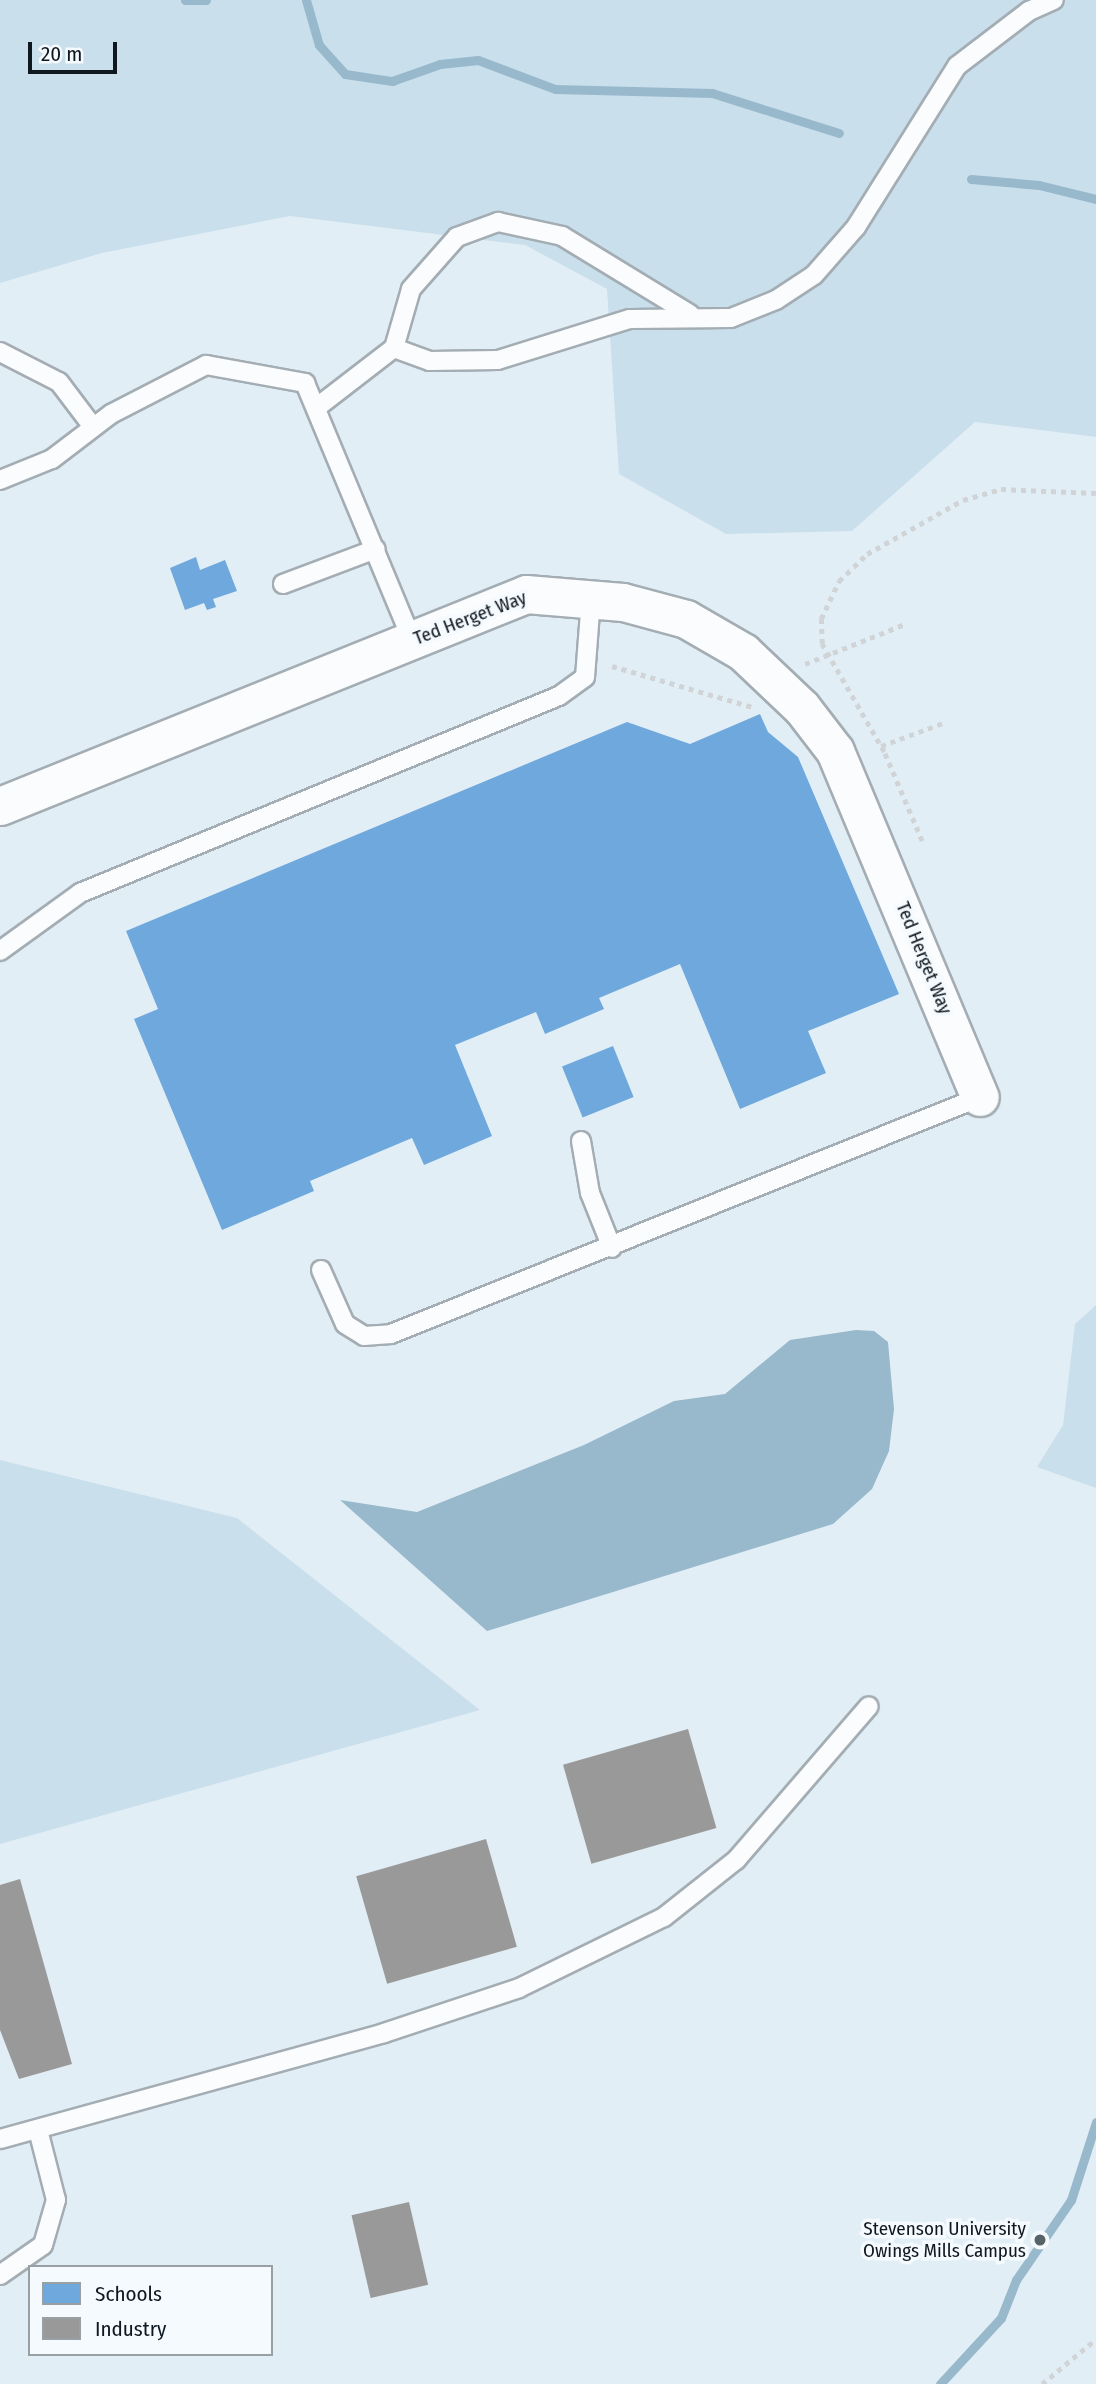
<!DOCTYPE html>
<html>
<head>
<meta charset="utf-8">
<style>
	body { margin:0 }
	#map { position:relative; width:1096px; height:2384px; overflow:hidden; background:#e2eef5; font-family:"Fira Sans Condensed",sans-serif }
	div>[style] { position:absolute }
	.green>* { inset:0; background:#cadfec }
	.water>* { inset:0; background:#98b8cc }
	.schools>* { inset:0; background:#6fa8dc; transform-origin:0 0 }
	.industry>* { inset:0; background:#999; transform-origin:0 0 }
	.stream>* { height:9px; margin:-4.5px; padding:0 4.5px; transform-origin:4.5px; border-radius:4.5px; background:#98b8cc }
	.path>* { height:4.5px; margin-top:-2.25px; transform-origin:0; background:repeating-linear-gradient(90deg,#d0d4d6 0 5px,transparent 0 10px) }
	.roads { filter:drop-shadow(2px 0 #a3adb3) drop-shadow(-2px 0 #a3adb3) drop-shadow(0 2px #a3adb3) drop-shadow(0 -2px #a3adb3) }
	.service>* { height:18px; margin:-9px; padding:0 9px; transform-origin:9px; border-radius:9px; background:#fbfcfe }
	.minor>* { height:37px; margin:-18.5px; padding:0 18.5px; transform-origin:18.5px; border-radius:18.5px; background:#fbfcfe }
	.dots>* { width:19px; height:19px; translate:-50% -50%; box-sizing:border-box; border:4px solid #f5fafe; border-radius:50% }
	span { translate:-50% -50%; white-space:nowrap; text-align:center; line-height:1.15; -webkit-text-stroke:7px #f5fafe; paint-order:stroke }
	.street-label { font-size:19px; color:#0e181e }
	.poi-label { font-size:19px; color:#0e181e }
	.right { translate:-100% -50%; text-align:right }
	.legend { position:absolute; left:28px; top:2265px; width:245px; height:91px; box-sizing:border-box; background:#f5fafe; border:2px solid #99a0a4; margin:0; padding:9px 12px; list-style:none; font-size:21px; color:#0e181e }
	.legend li { display:flex; align-items:center; gap:14px; height:35px }
	.legend b { width:35px; border:2px solid #99a0a4 }
	.scale { position:absolute; left:28px; top:42px; width:89px; height:32px; box-sizing:border-box; border:4px solid #0e181e; border-top:0; padding-left:9px; font-size:21px; line-height:24px; white-space:nowrap; color:#0e181e; -webkit-text-stroke:5px #f5fafe; paint-order:stroke }
</style>
</head>
<body>
<div id="map">
	<div class="green">
		<div style="clip-path:polygon(0 0,1096px 0,1096px 437px,975px 422px,852px 531px,726px 534px,619px 474px,607px 289px,525px 245px,290px 216px,102px 253px,0 283px)"></div>
		<div style="clip-path:polygon(1096px 1305px,1096px 1488px,1037px 1467px,1063px 1425px,1075px 1324px)"></div>
		<div style="clip-path:polygon(0 1460px,237px 1518px,480px 1710px,0 1844px)"></div>
	</div>
	<div class="water">
		<div style="clip-path:polygon(856px 1330px,874px 1331px,888px 1342px,894px 1409px,889px 1451px,872px 1489px,833px 1524px,487px 1631px,340px 1500px,417px 1512px,584px 1445px,674px 1401px,725px 1394px,790px 1340px)"></div>
	</div>
	<div class="schools">
		<div style="clip-path:polygon(196px 557px,200px 570px,225px 560px,237px 591px,213px 599px,216px 607px,207px 610px,204px 603px,185px 610px,170px 568px)"></div>
		<div style="clip-path:polygon(760px 714px,768px 732px,798px 757px,899px 994px,808px 1031px,826px 1073px,740px 1109px,680px 964px,599px 998px,604px 1009px,545px 1034px,536px 1012px,455px 1045px,492px 1136px,424px 1165px,412px 1138px,310px 1181px,314px 1191px,222px 1230px,134px 1019px,158px 1009px,126px 931px,627px 722px,690px 744px)"></div>
		<div style="left:613px;top:1046px;width:55px;height:55px;rotate:68deg"></div>
	</div>
	<div class="industry">
		<div style="left:688px;top:1729px;width:103px;height:130px;rotate:74deg"></div>
		<div style="left:486px;top:1839px;width:112px;height:135px;rotate:74deg"></div>
		<div style="clip-path:polygon(20px 1879px,72px 2064px,19px 2079px,0 2030px,0 1885px)"></div>
		<div style="left:409px;top:2202px;width:85px;height:59px;rotate:77deg"></div>
	</div>
	<div class="stream">
		<div style="left:185px;top:0;width:21px"></div>
		<div style="left:306px;top:0;width:47px;rotate:73.9deg"></div>
		<div style="left:319px;top:45px;width:39px;rotate:48deg"></div>
		<div style="left:345px;top:74px;width:48px;rotate:8.5deg"></div>
		<div style="left:392px;top:81px;width:51px;rotate:-19.5deg"></div>
		<div style="left:440px;top:64px;width:38px;rotate:-6deg"></div>
		<div style="left:478px;top:60px;width:82px;rotate:20.6deg"></div>
		<div style="left:555px;top:89px;width:157px;rotate:1.5deg"></div>
		<div style="left:712px;top:93px;width:133px;rotate:17.5deg"></div>
		<div style="left:971px;top:179px;width:68px;rotate:5deg"></div>
		<div style="left:1039px;top:185px;width:59px;rotate:13.8deg"></div>
		<div style="left:940px;top:2384px;width:90px;rotate:-47.3deg"></div>
		<div style="left:1001px;top:2318px;width:41px;rotate:-68.5deg"></div>
		<div style="left:1016px;top:2280px;width:97px;rotate:-55.5deg"></div>
		<div style="left:1071px;top:2200px;width:82px;rotate:-72.2deg"></div>
	</div>
	<div class="path">
		<div style="left:805px;top:664px;width:108px;rotate:-21.8deg"></div>
		<div style="left:612px;top:666px;width:146px;rotate:16.3deg"></div>
		<div style="left:881px;top:746px;width:66px;rotate:-20.4deg"></div>
		<div style="left:922px;top:841px;width:97px;rotate:-113.1deg"></div>
		<div style="left:884px;top:752px;width:125px;rotate:-119.9deg"></div>
		<div style="left:822px;top:644px;width:25px;rotate:-92deg"></div>
		<div style="left:821px;top:619px;width:42px;rotate:-64.7deg"></div>
		<div style="left:839px;top:581px;width:39px;rotate:-44deg"></div>
		<div style="left:867px;top:554px;width:110px;rotate:-29.4deg"></div>
		<div style="left:963px;top:500px;width:40px;rotate:-16deg"></div>
		<div style="left:1001px;top:489px;width:95px;rotate:2.4deg"></div>
		<div style="left:1042px;top:2384px;width:70px;rotate:-39.8deg"></div>
	</div>
	<div class="roads">
		<div class="service">
			<div style="left:394px;top:348px;width:38px;rotate:20deg"></div>
			<div style="left:430px;top:361px;width:68px;rotate:-0.8deg"></div>
			<div style="left:498px;top:360px;width:138px;rotate:-17.3deg"></div>
			<div style="left:630px;top:319px;width:101px;rotate:-0.6deg"></div>
			<div style="left:731px;top:318px;width:48px;rotate:-21.8deg"></div>
			<div style="left:776px;top:300px;width:45px;rotate:-33.3deg"></div>
			<div style="left:814px;top:275px;width:64px;rotate:-48.8deg"></div>
			<div style="left:856px;top:227px;width:190px;rotate:-57.9deg"></div>
			<div style="left:957px;top:66px;width:91px;rotate:-37.4deg"></div>
			<div style="left:1029px;top:11px;width:27px;rotate:-24deg"></div>
			<div style="left:0;top:352px;width:66px;rotate:27deg"></div>
			<div style="left:59px;top:382px;width:56px;rotate:52.9deg"></div>
			<div style="left:316px;top:408px;width:98px;rotate:-37.6deg"></div>
			<div style="left:394px;top:348px;width:61px;rotate:-73.9deg"></div>
			<div style="left:411px;top:289px;width:69px;rotate:-48.5deg"></div>
			<div style="left:457px;top:237px;width:44px;rotate:-20.1deg"></div>
			<div style="left:498px;top:222px;width:66px;rotate:12.3deg"></div>
			<div style="left:562px;top:236px;width:150px;rotate:31.4deg"></div>
			<div style="left:0;top:480px;width:56px;rotate:-22deg"></div>
			<div style="left:52px;top:459px;width:74px;rotate:-37.3deg"></div>
			<div style="left:111px;top:414px;width:107px;rotate:-27.3deg"></div>
			<div style="left:206px;top:365px;width:101px;rotate:10.3deg"></div>
			<div style="left:305px;top:383px;width:278px;rotate:67.4deg"></div>
			<div style="left:283px;top:584px;width:99px;rotate:-20.6deg"></div>
			<div style="left:0;top:951px;width:99px;rotate:-35.9deg"></div>
			<div style="left:80px;top:893px;width:518px;rotate:-22.36deg"></div>
			<div style="left:559px;top:696px;width:32px;rotate:-36deg"></div>
			<div style="left:585px;top:677px;width:78px;rotate:-85.6deg"></div>
			<div style="left:581px;top:1141px;width:53px;rotate:80.2deg"></div>
			<div style="left:590px;top:1193px;width:59px;rotate:68.2deg"></div>
			<div style="left:321px;top:1270px;width:59px;rotate:66deg"></div>
			<div style="left:345px;top:1324px;width:22px;rotate:32deg"></div>
			<div style="left:364px;top:1336px;width:27px;rotate:-4deg"></div>
			<div style="left:391px;top:1334px;width:635px;rotate:-21.92deg"></div>
			<div style="left:0;top:2139px;width:398px;rotate:-15.4deg"></div>
			<div style="left:384px;top:2033px;width:142px;rotate:-18.4deg"></div>
			<div style="left:519px;top:1988px;width:161px;rotate:-26.1deg"></div>
			<div style="left:664px;top:1917px;width:92px;rotate:-38.4deg"></div>
			<div style="left:736px;top:1860px;width:203px;rotate:-49.2deg"></div>
			<div style="left:0;top:2275px;width:52px;rotate:-34.9deg"></div>
			<div style="left:43px;top:2245px;width:47px;rotate:-73.9deg"></div>
			<div style="left:56px;top:2200px;width:72px;rotate:-104.4deg"></div>
		</div>
		<div class="minor">
			<div style="left:0;top:806px;width:567px;rotate:-21.95deg"></div>
			<div style="left:526px;top:594px;width:97px;rotate:4.7deg"></div>
			<div style="left:623px;top:602px;width:65px;rotate:15.1deg"></div>
			<div style="left:686px;top:619px;width:66px;rotate:30.1deg"></div>
			<div style="left:743px;top:652px;width:81px;rotate:43.5deg"></div>
			<div style="left:802px;top:708px;width:54px;rotate:52.5deg"></div>
			<div style="left:835px;top:751px;width:375px;rotate:67.3deg"></div>
		</div>
	</div>
	<div class="dots">
		<div style="left:1040px;top:2240px;background:#586369"></div>
	</div>
	<div class="street-label">
		<span style="left:470px;top:618px;rotate:-21deg">Ted Herget Way</span>
		<span style="left:924px;top:958px;rotate:68deg">Ted Herget Way</span>
	</div>
	<div class="poi-label">
		<span class="right" style="left:1026px;top:2240px">Stevenson University<br>Owings Mills Campus</span>
	</div>
	<ul class="legend">
	<li><b style="height:19px;background:#6fa8dc"></b>Schools</li>
	<li><b style="height:19px;background:#999"></b>Industry</li>
	</ul>
	<div class="scale">20 m</div>
</div>
</body>
</html>
